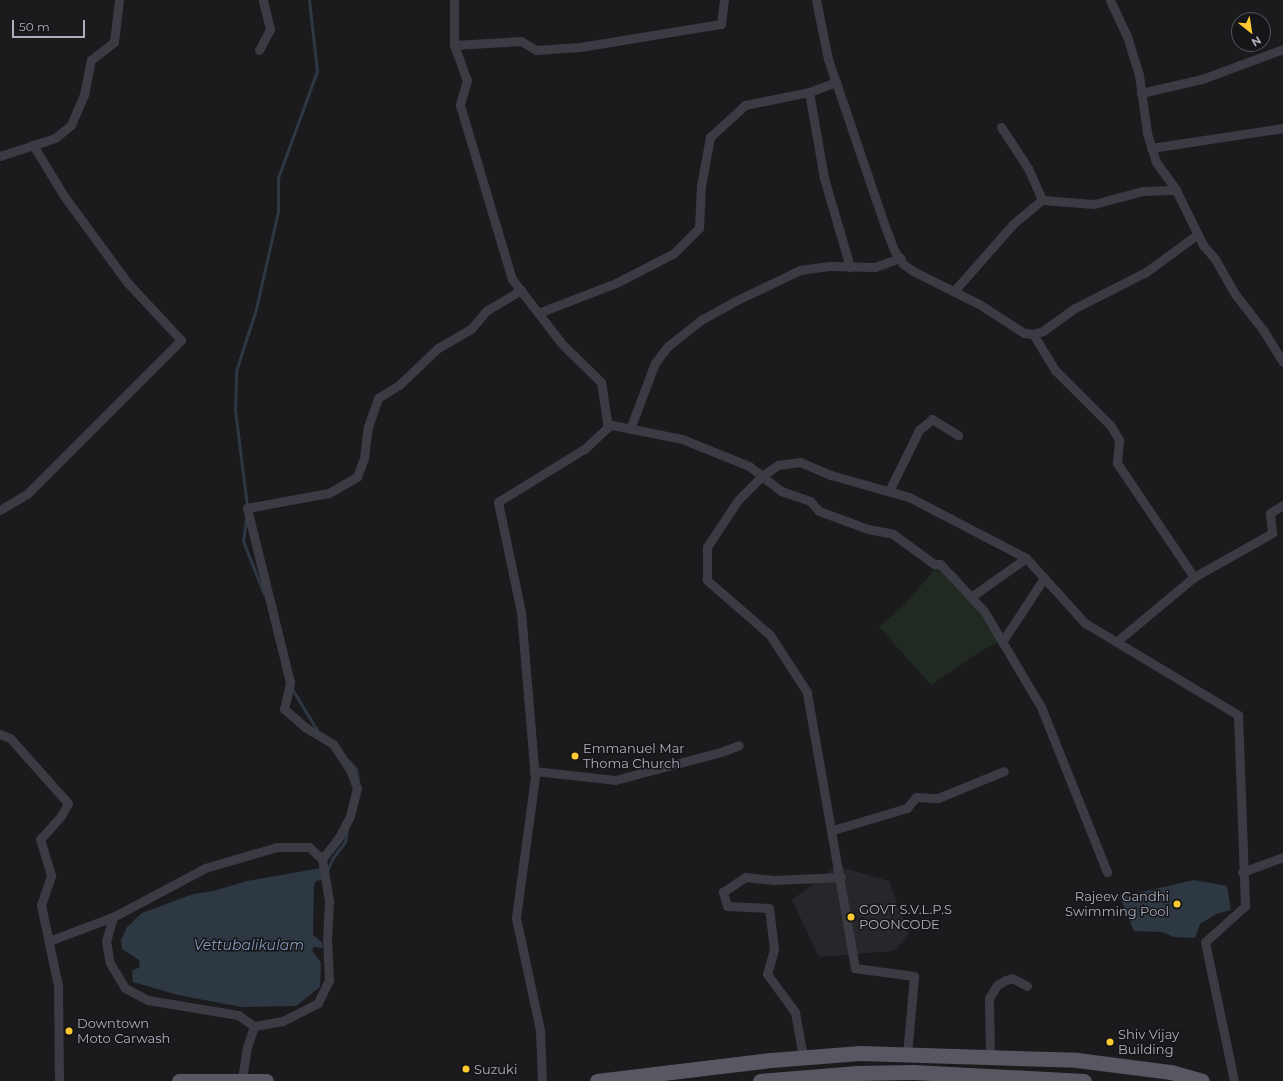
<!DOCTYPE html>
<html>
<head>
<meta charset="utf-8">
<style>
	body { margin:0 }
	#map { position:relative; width:1283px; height:1081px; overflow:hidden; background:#1b1a1d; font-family:Montserrat,sans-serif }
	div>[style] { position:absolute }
	.built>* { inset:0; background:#27262b }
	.green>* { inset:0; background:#202922 }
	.water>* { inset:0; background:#2e3843 }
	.stream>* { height:3px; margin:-1.5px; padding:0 1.5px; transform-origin:1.5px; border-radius:1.5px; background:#2e3843 }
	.minor>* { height:9px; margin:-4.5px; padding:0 4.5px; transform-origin:4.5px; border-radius:4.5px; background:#3b3c43 }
	.primary>* { height:15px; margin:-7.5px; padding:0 7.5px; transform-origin:7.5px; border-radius:7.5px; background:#575862 }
	.dots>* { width:11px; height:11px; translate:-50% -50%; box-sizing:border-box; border:2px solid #161518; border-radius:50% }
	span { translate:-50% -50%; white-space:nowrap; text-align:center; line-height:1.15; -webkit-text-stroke:3px #161518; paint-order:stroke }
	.poi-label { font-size:13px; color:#acb0be }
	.left { translate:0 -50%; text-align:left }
	.right { translate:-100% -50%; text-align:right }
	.water-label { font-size:14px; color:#809bbc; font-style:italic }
	.north { position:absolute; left:1231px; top:12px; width:40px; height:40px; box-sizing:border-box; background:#161518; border:1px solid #52535a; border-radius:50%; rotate:150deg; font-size:11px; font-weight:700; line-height:16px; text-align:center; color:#acb0be }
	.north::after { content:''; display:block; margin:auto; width:14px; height:18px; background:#ffca31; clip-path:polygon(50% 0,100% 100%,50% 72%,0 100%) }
	.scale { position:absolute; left:12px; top:20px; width:73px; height:18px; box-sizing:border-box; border:2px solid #acb0be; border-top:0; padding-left:5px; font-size:12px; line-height:14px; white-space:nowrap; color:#acb0be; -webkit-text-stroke:3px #161518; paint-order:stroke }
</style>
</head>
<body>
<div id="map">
	<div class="built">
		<div style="clip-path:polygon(837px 866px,889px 881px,909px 935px,894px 951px,819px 957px,792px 900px)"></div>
	</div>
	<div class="green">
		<div style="clip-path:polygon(942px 561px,959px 576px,988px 613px,1002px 641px,984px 649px,931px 685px,879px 627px,904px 605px)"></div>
	</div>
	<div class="water">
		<div style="clip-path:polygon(321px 868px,321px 880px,316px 881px,314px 886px,313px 935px,322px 942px,323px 948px,314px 947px,312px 950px,321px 963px,320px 987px,296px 1006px,241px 1007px,178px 995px,133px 982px,132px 971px,140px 967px,139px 960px,122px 949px,121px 940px,127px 927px,142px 913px,193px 894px,213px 891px,247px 881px)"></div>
		<div style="clip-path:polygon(1194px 880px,1227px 886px,1231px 910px,1216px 914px,1200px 924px,1195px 938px,1174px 937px,1162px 932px,1134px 931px,1120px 897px)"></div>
	</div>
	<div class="stream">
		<div style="left:247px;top:506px;width:98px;rotate:-97.1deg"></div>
		<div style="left:235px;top:409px;width:38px;rotate:-88deg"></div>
		<div style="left:236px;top:371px;width:65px;rotate:-72.1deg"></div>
		<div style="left:256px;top:309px;width:100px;rotate:-77.3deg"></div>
		<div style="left:278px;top:211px;width:33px;rotate:-90deg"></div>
		<div style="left:278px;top:178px;width:114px;rotate:-70deg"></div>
		<div style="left:317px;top:71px;width:71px;rotate:-96.4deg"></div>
		<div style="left:246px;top:518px;width:23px;rotate:97deg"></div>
		<div style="left:243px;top:541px;width:57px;rotate:68.4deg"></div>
		<div style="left:292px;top:689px;width:48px;rotate:58.6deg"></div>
		<div style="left:348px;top:760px;width:12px;rotate:48deg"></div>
		<div style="left:356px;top:769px;width:11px;rotate:80deg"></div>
		<div style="left:327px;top:871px;width:13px;rotate:-67deg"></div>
		<div style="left:332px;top:859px;width:21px;rotate:-53deg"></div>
		<div style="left:345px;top:842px;width:13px;rotate:-81deg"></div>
	</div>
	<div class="minor">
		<div style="left:454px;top:0;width:45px;rotate:90deg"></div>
		<div style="left:454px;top:45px;width:37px;rotate:70deg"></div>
		<div style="left:467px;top:80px;width:26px;rotate:106deg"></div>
		<div style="left:460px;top:105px;width:182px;rotate:73.4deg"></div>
		<div style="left:512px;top:279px;width:82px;rotate:52.4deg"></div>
		<div style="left:562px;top:344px;width:54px;rotate:44.3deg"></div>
		<div style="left:601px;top:382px;width:46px;rotate:81.2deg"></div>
		<div style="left:608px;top:427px;width:33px;rotate:137deg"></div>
		<div style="left:584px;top:449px;width:101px;rotate:148.4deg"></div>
		<div style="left:498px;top:502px;width:112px;rotate:78.2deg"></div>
		<div style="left:521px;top:612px;width:166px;rotate:85.2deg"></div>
		<div style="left:535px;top:777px;width:142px;rotate:97.7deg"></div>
		<div style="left:516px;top:918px;width:115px;rotate:77.9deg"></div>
		<div style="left:540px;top:1030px;width:51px;rotate:87.8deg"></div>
		<div style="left:816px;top:0;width:60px;rotate:78.5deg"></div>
		<div style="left:828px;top:59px;width:180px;rotate:71.2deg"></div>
		<div style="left:886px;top:229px;width:22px;rotate:69deg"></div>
		<div style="left:894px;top:250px;width:17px;rotate:57deg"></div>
		<div style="left:903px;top:264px;width:12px;rotate:35deg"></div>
		<div style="left:913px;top:271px;width:74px;rotate:26.6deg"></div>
		<div style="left:979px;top:304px;width:54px;rotate:32.8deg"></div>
		<div style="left:1024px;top:333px;width:9px;rotate:6deg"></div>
		<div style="left:1033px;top:334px;width:10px;rotate:-17deg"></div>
		<div style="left:1043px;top:331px;width:39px;rotate:-36deg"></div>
		<div style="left:1075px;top:308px;width:80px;rotate:-26.9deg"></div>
		<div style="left:1146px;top:272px;width:64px;rotate:-36.2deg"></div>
		<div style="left:1110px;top:0;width:40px;rotate:65deg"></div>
		<div style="left:1127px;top:36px;width:41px;rotate:72.9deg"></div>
		<div style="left:1139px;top:75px;width:59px;rotate:82.1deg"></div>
		<div style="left:1147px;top:133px;width:30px;rotate:73deg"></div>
		<div style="left:1156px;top:162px;width:34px;rotate:54deg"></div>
		<div style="left:1176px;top:190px;width:61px;rotate:63.9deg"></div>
		<div style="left:1203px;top:245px;width:18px;rotate:49deg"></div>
		<div style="left:1215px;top:259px;width:40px;rotate:60.3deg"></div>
		<div style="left:1235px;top:294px;width:46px;rotate:52.1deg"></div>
		<div style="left:1263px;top:330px;width:38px;rotate:58deg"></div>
		<div style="left:454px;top:45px;width:67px;rotate:-3.4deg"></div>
		<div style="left:521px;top:41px;width:17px;rotate:31deg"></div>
		<div style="left:536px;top:50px;width:44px;rotate:-3.9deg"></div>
		<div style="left:580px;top:47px;width:143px;rotate:-9.3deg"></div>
		<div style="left:721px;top:24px;width:24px;rotate:-83deg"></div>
		<div style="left:259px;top:50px;width:24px;rotate:-62deg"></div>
		<div style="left:270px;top:29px;width:30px;rotate:-104deg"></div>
		<div style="left:809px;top:92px;width:87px;rotate:80.1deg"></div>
		<div style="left:824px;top:178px;width:93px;rotate:73.7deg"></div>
		<div style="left:1141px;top:93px;width:63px;rotate:-12.9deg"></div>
		<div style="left:1202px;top:79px;width:86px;rotate:-20.3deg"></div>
		<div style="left:1001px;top:127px;width:49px;rotate:56.6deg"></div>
		<div style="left:1028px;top:168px;width:35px;rotate:66deg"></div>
		<div style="left:1151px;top:148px;width:134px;rotate:-8.6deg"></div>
		<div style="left:0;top:156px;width:58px;rotate:-18.1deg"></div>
		<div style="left:55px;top:138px;width:21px;rotate:-39deg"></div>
		<div style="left:71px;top:125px;width:33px;rotate:-67deg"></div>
		<div style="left:84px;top:95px;width:36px;rotate:-79deg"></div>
		<div style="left:91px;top:60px;width:29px;rotate:-38deg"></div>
		<div style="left:114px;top:42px;width:42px;rotate:-83.2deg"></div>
		<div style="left:954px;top:291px;width:89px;rotate:-48.6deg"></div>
		<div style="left:1013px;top:224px;width:38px;rotate:-40deg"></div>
		<div style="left:1042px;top:200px;width:52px;rotate:4.4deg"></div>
		<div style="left:1094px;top:204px;width:51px;rotate:-14.9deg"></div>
		<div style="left:1143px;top:191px;width:33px;rotate:-2deg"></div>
		<div style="left:538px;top:313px;width:84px;rotate:-21deg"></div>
		<div style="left:616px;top:283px;width:65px;rotate:-27.3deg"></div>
		<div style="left:674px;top:253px;width:35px;rotate:-45deg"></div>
		<div style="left:699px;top:228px;width:42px;rotate:-87.3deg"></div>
		<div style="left:701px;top:186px;width:50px;rotate:-79.6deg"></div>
		<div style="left:710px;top:137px;width:47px;rotate:-42.4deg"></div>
		<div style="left:745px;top:105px;width:65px;rotate:-11.5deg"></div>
		<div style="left:809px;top:92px;width:29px;rotate:-20deg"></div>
		<div style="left:1033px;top:334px;width:42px;rotate:58.6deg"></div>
		<div style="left:1055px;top:370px;width:79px;rotate:45deg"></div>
		<div style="left:1111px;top:426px;width:16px;rotate:60deg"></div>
		<div style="left:1119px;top:440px;width:23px;rotate:95deg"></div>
		<div style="left:1117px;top:463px;width:138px;rotate:56deg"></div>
		<div style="left:607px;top:424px;width:76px;rotate:11.3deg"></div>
		<div style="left:682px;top:439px;width:72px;rotate:21.9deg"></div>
		<div style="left:749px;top:466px;width:41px;rotate:38deg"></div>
		<div style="left:781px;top:491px;width:31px;rotate:19deg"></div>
		<div style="left:810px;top:501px;width:13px;rotate:48deg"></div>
		<div style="left:819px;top:511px;width:52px;rotate:20.2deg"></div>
		<div style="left:868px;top:529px;width:25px;rotate:11deg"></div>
		<div style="left:893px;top:534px;width:51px;rotate:36.2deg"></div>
		<div style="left:934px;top:564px;width:6px"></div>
		<div style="left:940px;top:564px;width:64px;rotate:46.9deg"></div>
		<div style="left:984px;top:611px;width:112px;rotate:59.3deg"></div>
		<div style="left:1041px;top:707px;width:178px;rotate:68.2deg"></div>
		<div style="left:630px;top:429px;width:71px;rotate:-69.3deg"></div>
		<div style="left:655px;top:363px;width:20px;rotate:-53deg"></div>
		<div style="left:667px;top:347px;width:43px;rotate:-38.5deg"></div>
		<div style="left:701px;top:320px;width:37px;rotate:-29deg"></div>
		<div style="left:733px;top:302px;width:74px;rotate:-25.5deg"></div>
		<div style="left:800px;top:270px;width:29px;rotate:-8deg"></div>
		<div style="left:829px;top:266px;width:46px;rotate:1.2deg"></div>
		<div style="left:875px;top:267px;width:27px;rotate:-20deg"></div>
		<div style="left:889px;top:491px;width:68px;rotate:-63.8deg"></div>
		<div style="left:919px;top:430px;width:17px;rotate:-40deg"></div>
		<div style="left:932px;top:419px;width:31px;rotate:32deg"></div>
		<div style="left:0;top:510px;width:31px;rotate:-31deg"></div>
		<div style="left:27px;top:494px;width:218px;rotate:-45deg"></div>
		<div style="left:181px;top:340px;width:79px;rotate:-133deg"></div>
		<div style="left:127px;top:282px;width:107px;rotate:-126.2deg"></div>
		<div style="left:64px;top:196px;width:60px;rotate:-121.3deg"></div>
		<div style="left:971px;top:597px;width:67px;rotate:-35.3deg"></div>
		<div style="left:1002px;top:642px;width:77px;rotate:-56.7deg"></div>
		<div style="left:1116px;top:642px;width:102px;rotate:-39.8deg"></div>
		<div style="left:1194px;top:577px;width:90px;rotate:-29.4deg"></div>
		<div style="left:1272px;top:533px;width:20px;rotate:-96deg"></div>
		<div style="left:1270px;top:513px;width:15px;rotate:-32deg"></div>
		<div style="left:0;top:734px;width:11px;rotate:22deg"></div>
		<div style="left:10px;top:738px;width:87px;rotate:48.3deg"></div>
		<div style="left:68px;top:803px;width:15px;rotate:118deg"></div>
		<div style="left:61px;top:816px;width:31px;rotate:132deg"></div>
		<div style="left:40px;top:839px;width:39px;rotate:73deg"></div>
		<div style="left:51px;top:876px;width:31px;rotate:109deg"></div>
		<div style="left:41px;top:905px;width:83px;rotate:78.1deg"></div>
		<div style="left:58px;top:986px;width:95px;rotate:89.4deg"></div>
		<div style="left:534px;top:771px;width:81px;rotate:6.3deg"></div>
		<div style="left:615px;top:780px;width:110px;rotate:-14.8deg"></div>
		<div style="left:721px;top:752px;width:19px;rotate:-21deg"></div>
		<div style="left:833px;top:830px;width:77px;rotate:-16.6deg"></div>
		<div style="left:907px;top:808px;width:14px;rotate:-51deg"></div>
		<div style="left:916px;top:797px;width:22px;rotate:3deg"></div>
		<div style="left:938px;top:798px;width:71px;rotate:-22.2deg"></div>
		<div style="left:322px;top:859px;width:28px;rotate:-52deg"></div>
		<div style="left:339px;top:837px;width:24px;rotate:-62deg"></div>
		<div style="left:350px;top:816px;width:29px;rotate:-76deg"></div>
		<div style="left:357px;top:788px;width:19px;rotate:-111deg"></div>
		<div style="left:350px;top:770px;width:31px;rotate:-123deg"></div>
		<div style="left:333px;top:744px;width:33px;rotate:-149deg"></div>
		<div style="left:305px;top:727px;width:28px;rotate:-139deg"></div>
		<div style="left:284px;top:709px;width:28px;rotate:-77deg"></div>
		<div style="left:290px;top:682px;width:179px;rotate:-103.9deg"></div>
		<div style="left:247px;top:508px;width:83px;rotate:-10.4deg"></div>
		<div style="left:329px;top:493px;width:32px;rotate:-30deg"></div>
		<div style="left:357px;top:477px;width:20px;rotate:-70deg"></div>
		<div style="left:364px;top:458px;width:31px;rotate:-83deg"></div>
		<div style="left:368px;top:427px;width:31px;rotate:-71deg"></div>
		<div style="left:378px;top:398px;width:25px;rotate:-32deg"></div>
		<div style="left:399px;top:385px;width:54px;rotate:-43.5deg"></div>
		<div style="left:438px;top:348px;width:38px;rotate:-30deg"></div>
		<div style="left:471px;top:329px;width:23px;rotate:-50deg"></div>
		<div style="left:486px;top:311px;width:41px;rotate:-31deg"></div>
		<div style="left:1242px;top:872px;width:44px;rotate:-20.1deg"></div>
		<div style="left:113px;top:917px;width:25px;rotate:106deg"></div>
		<div style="left:106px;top:941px;width:22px;rotate:80deg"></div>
		<div style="left:110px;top:963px;width:29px;rotate:59deg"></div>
		<div style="left:125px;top:988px;width:26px;rotate:28deg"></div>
		<div style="left:148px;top:1000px;width:91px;rotate:9.5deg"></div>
		<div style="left:238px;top:1015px;width:19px;rotate:35deg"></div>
		<div style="left:49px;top:941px;width:68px;rotate:-20.6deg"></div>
		<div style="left:113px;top:917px;width:104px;rotate:-28deg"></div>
		<div style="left:205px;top:868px;width:75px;rotate:-16.3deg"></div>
		<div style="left:277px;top:847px;width:32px"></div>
		<div style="left:309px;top:847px;width:18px;rotate:43deg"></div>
		<div style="left:322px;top:859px;width:43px;rotate:80.5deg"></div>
		<div style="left:329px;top:901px;width:37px;rotate:93deg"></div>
		<div style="left:327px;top:938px;width:42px;rotate:87.3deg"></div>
		<div style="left:329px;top:980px;width:25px;rotate:116deg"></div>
		<div style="left:318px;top:1003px;width:39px;rotate:153deg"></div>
		<div style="left:283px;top:1021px;width:29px;rotate:170deg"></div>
		<div style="left:254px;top:1026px;width:22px;rotate:108deg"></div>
		<div style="left:247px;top:1047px;width:33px;rotate:99deg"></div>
		<div style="left:907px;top:1055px;width:79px;rotate:-84.9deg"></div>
		<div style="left:914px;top:976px;width:60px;rotate:-172.3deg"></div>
		<div style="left:855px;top:968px;width:280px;rotate:-99.9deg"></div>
		<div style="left:807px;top:692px;width:68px;rotate:-123deg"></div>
		<div style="left:770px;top:635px;width:84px;rotate:-138.9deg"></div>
		<div style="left:707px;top:580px;width:33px;rotate:-90deg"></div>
		<div style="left:707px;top:547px;width:56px;rotate:-56.6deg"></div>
		<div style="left:738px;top:500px;width:34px;rotate:-45deg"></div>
		<div style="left:762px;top:476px;width:19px;rotate:-35deg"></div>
		<div style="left:778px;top:465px;width:22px;rotate:-8deg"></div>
		<div style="left:800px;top:462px;width:34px;rotate:23deg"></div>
		<div style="left:831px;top:475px;width:81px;rotate:15.8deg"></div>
		<div style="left:909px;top:497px;width:132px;rotate:27.5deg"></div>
		<div style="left:1026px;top:558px;width:88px;rotate:47.8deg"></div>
		<div style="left:1085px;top:623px;width:179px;rotate:31deg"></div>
		<div style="left:1238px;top:715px;width:191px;rotate:87.9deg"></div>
		<div style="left:1245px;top:906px;width:54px;rotate:138deg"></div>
		<div style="left:1205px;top:942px;width:142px;rotate:78.2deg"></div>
		<div style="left:990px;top:1056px;width:58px;rotate:-91deg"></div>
		<div style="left:989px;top:998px;width:15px;rotate:-58deg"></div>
		<div style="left:997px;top:985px;width:10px;rotate:-29deg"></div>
		<div style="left:1006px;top:980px;width:6px;rotate:-18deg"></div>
		<div style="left:1012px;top:978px;width:17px;rotate:28deg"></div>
		<div style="left:803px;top:1057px;width:46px;rotate:-100.1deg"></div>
		<div style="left:795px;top:1012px;width:47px;rotate:-126.4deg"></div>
		<div style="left:767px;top:974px;width:26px;rotate:-74deg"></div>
		<div style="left:774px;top:949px;width:41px;rotate:-97deg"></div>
		<div style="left:769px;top:908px;width:42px;rotate:-177.3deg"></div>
		<div style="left:727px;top:906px;width:15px;rotate:-106deg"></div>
		<div style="left:723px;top:892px;width:27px;rotate:-34deg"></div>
		<div style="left:745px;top:877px;width:28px;rotate:6deg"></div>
		<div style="left:773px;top:880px;width:68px;rotate:-2.5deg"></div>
	</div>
	<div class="primary">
		<div style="left:179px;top:1081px;width:87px"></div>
		<div style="left:597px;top:1081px;width:175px;rotate:-6.9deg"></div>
		<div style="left:771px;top:1060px;width:89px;rotate:-4.5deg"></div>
		<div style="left:860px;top:1053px;width:217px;rotate:1.8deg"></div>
		<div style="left:1077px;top:1060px;width:95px;rotate:7.3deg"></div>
		<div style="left:1171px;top:1072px;width:32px;rotate:16deg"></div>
		<div style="left:760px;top:1081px;width:98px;rotate:-4.7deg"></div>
		<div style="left:858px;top:1073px;width:55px;rotate:-1deg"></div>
		<div style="left:913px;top:1072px;width:171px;rotate:3deg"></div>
	</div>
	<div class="dots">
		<div style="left:575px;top:756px;background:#ffca31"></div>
		<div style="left:1177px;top:904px;background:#ffca31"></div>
		<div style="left:851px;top:917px;background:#ffca31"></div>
		<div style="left:69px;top:1031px;background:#ffca31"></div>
		<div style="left:1110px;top:1042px;background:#ffca31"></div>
		<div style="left:466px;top:1069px;background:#ffca31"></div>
	</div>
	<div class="poi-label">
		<span class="left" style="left:583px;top:756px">Emmanuel Mar<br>Thoma Church</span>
		<span class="right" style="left:1169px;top:904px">Rajeev Gandhi<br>Swimming Pool</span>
		<span class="left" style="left:859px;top:917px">GOVT S.V.L.P.S<br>POONCODE</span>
		<span class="left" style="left:77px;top:1031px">Downtown<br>Moto Carwash</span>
		<span class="left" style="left:1118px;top:1042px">Shiv Vijay<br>Building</span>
		<span class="left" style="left:474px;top:1069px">Suzuki</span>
	</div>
	<div class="water-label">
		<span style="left:249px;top:945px">Vettubalikulam</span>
	</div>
	<div class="north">N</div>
	<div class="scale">50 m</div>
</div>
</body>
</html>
